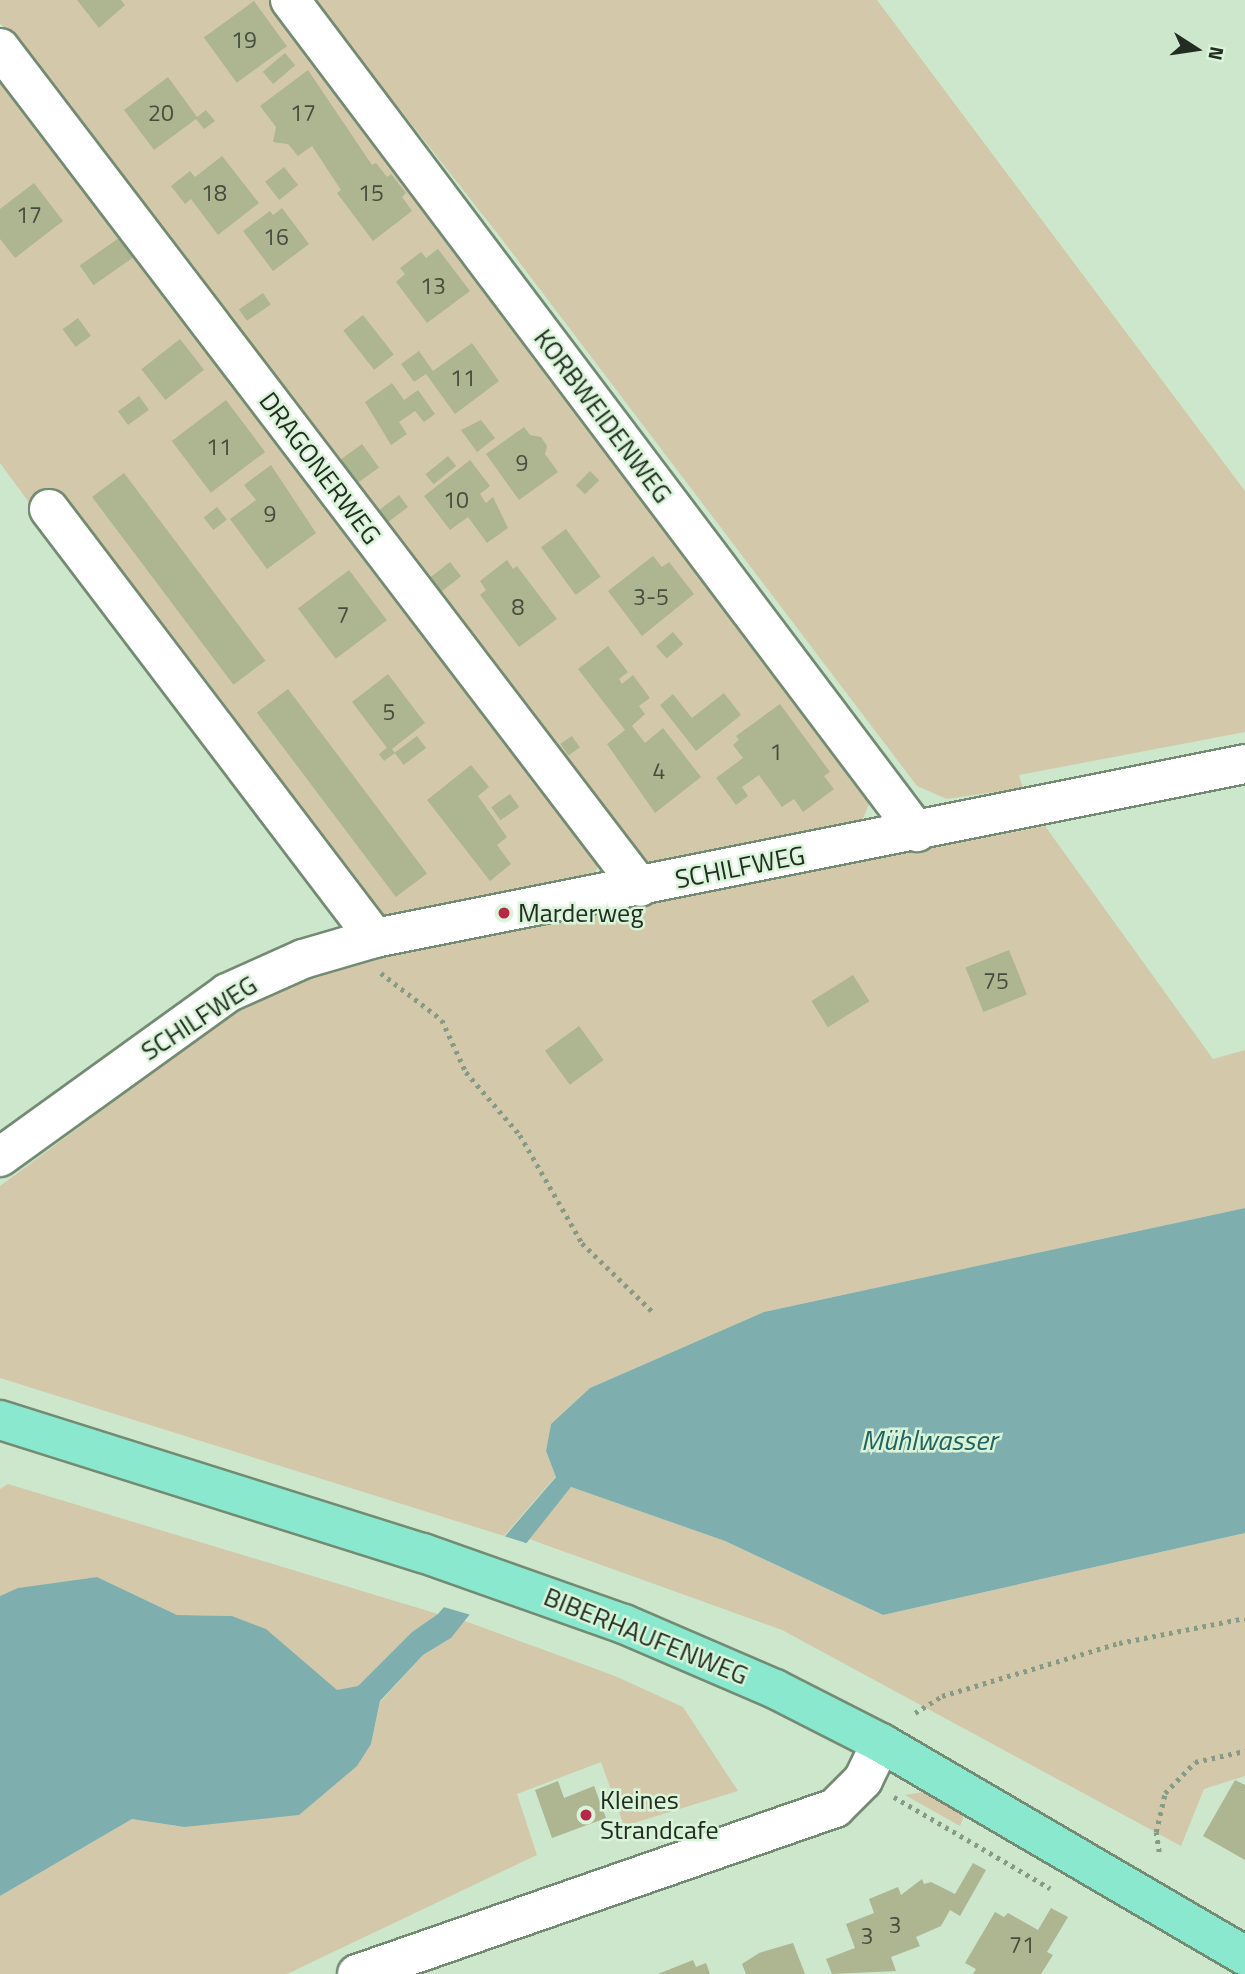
<!DOCTYPE html>
<html>
<head>
<meta charset="utf-8">
<style>
	body { margin:0 }
	#map { position:relative; width:1245px; height:1974px; overflow:hidden; background:#cce7cb; font-family:"Titillium Web",sans-serif }
	div>[style] { position:absolute }
	.green>* { inset:0; background:#d3c9aa }
	.water>* { inset:0; background:#7faeae }
	.pier>* { inset:0; background:#cce7cb }
	.building>* { inset:0; background:#adb591; transform-origin:0 0 }
	.path>* { height:4.5px; margin-top:-2.25px; transform-origin:0; background:repeating-linear-gradient(90deg,#869a85 0 3.5px,transparent 0 8.5px) }
	.roads { filter:drop-shadow(2px 0 #738b72) drop-shadow(-2px 0 #738b72) drop-shadow(0 2px #738b72) drop-shadow(0 -2px #738b72) }
	.minor>* { height:38px; margin:-19px; padding:0 19px; transform-origin:19px; border-radius:19px; background:#fff }
	.major>* { height:38px; margin:-19px; padding:0 19px; transform-origin:19px; border-radius:19px; background:#89e8ce }
	.dots>* { width:19px; height:19px; translate:-50% -50%; box-sizing:border-box; border:4px solid #d9f4d8; border-radius:50% }
	span { translate:-50% -50%; white-space:nowrap; text-align:center; line-height:1.15; -webkit-text-stroke:5px #d9f4d8; paint-order:stroke }
	.number-label { font-size:23px; color:#454e3d }
	.number-label span { -webkit-text-stroke-width:0 }
	.street-label { font-size:26px; color:#222c21 }
	.poi-label { font-size:26px; color:#222c21 }
	.left { translate:0 -50%; text-align:left }
	.water-label { font-size:28px; color:#216262; font-style:italic }
	.north { position:absolute; left:1161px; top:14px; width:70px; height:70px; -webkit-text-stroke:5px #d9f4d8; paint-order:stroke; rotate:102deg; font-size:19px; font-weight:700; line-height:28px; text-align:center; color:#222c21 }
	.north::after { content:''; display:block; margin:auto; width:24px; height:32px; background:#222c21; clip-path:polygon(50% 0,100% 100%,50% 72%,0 100%) }
</style>
</head>
<body>
<div id="map">
	<div class="green">
		<div style="clip-path:polygon(0 0,270px 0,873px 794px,862px 821px,642px 867px,0 23px)"></div>
		<div style="clip-path:polygon(314px 0,877px 0,1245px 491px,1245px 732px,1019px 775px,1023px 788px,947px 799px,917px 786px,504px 242px)"></div>
		<div style="clip-path:polygon(0 71px,601px 861px,592px 878px,388px 920px,70px 502px,42px 520px,0 463px)"></div>
		<div style="clip-path:polygon(1045px 826px,1213px 1059px,1245px 1050px,1245px 1208px,764px 1312px,590px 1388px,551px 1424px,546px 1451px,556px 1476px,504px 1536px,0 1378px,0 1186px,257px 995px,402px 952px)"></div>
		<div style="clip-path:polygon(8px 1484px,438px 1614px,412px 1632px,358px 1686px,337px 1691px,265px 1629px,232px 1616px,177px 1615px,97px 1577px,19px 1588px,0 1596px,0 1489px)"></div>
		<div style="clip-path:polygon(571px 1487px,725px 1541px,883px 1615px,1245px 1533px,1245px 1776px,1204px 1789px,1181px 1846px,782px 1630px,529px 1539px)"></div>
		<div style="clip-path:polygon(462px 1620px,615px 1676px,683px 1707px,738px 1791px,624px 1826px,601px 1762px,517px 1794px,537px 1855px,287px 1974px,0 1974px,0 1896px,132px 1819px,184px 1827px,371px 1744px,380px 1702px,423px 1655px,451px 1638px)"></div>
		<div style="clip-path:polygon(923px 1792px,964px 1816px,960px 1826px,905px 1795px)"></div>
	</div>
	<div class="water">
		<div style="clip-path:polygon(1245px 1208px,1245px 1533px,883px 1615px,725px 1541px,571px 1487px,451px 1638px,423px 1655px,380px 1701px,371px 1744px,357px 1766px,299px 1815px,184px 1827px,132px 1819px,0 1896px,0 1596px,18px 1588px,97px 1577px,177px 1615px,232px 1616px,266px 1629px,337px 1690px,358px 1686px,412px 1632px,438px 1614px,556px 1477px,546px 1451px,551px 1424px,590px 1388px,764px 1312px)"></div>
	</div>
	<div class="pier">
		<div style="clip-path:polygon(501px 1535px,529px 1544px,471px 1615px,440px 1606px)"></div>
	</div>
	<div class="building">
		<div style="clip-path:polygon(77px 0,121px 0,125px 5px,99px 28px)"></div>
		<div style="left:254px;top:1px;width:56px;height:62px;rotate:54deg"></div>
		<div style="left:285px;top:53px;width:16px;height:29px;rotate:50deg"></div>
		<div style="clip-path:polygon(308px 70px,372px 165px,376px 163px,387px 177px,391px 174px,406px 193px,402px 197px,412px 211px,373px 241px,337px 193px,341px 190px,312px 146px,298px 156px,288px 144px,273px 142px,276px 127px,260px 106px)"></div>
		<div style="clip-path:polygon(168px 77px,197px 117px,206px 110px,215px 121px,204px 129px,196px 119px,154px 150px,124px 110px)"></div>
		<div style="clip-path:polygon(222px 156px,259px 203px,218px 235px,191px 199px,185px 204px,171px 186px,190px 171px,195px 177px)"></div>
		<div style="left:284px;top:167px;width:23px;height:24px;rotate:52deg"></div>
		<div style="clip-path:polygon(34px 183px,63px 221px,15px 258px,0 239px,0 209px)"></div>
		<div style="clip-path:polygon(282px 208px,309px 244px,273px 271px,243px 231px,270px 211px,273px 215px)"></div>
		<div style="left:119px;top:238px;width:24px;height:48px;rotate:55deg"></div>
		<div style="clip-path:polygon(438px 249px,470px 291px,427px 323px,396px 282px,405px 274px,400px 268px,421px 252px,426px 258px)"></div>
		<div style="left:263px;top:293px;width:14px;height:29px;rotate:56deg"></div>
		<div style="left:363px;top:315px;width:50px;height:25px;rotate:52deg"></div>
		<div style="left:78px;top:318px;width:22px;height:19px;rotate:54deg"></div>
		<div style="left:180px;top:339px;width:39px;height:49px;rotate:52deg"></div>
		<div style="clip-path:polygon(472px 343px,499px 381px,455px 414px,426px 374px,414px 382px,401px 364px,419px 351px,433px 371px)"></div>
		<div style="clip-path:polygon(392px 383px,404px 400px,418px 390px,435px 414px,424px 422px,415px 411px,399px 422px,407px 434px,391px 445px,365px 402px)"></div>
		<div style="left:139px;top:396px;width:17px;height:26px;rotate:54deg"></div>
		<div style="left:226px;top:400px;width:65px;height:68px;rotate:53deg"></div>
		<div style="clip-path:polygon(481px 420px,495px 438px,477px 452px,461px 430px)"></div>
		<div style="clip-path:polygon(524px 427px,530px 435px,541px 437px,547px 446px,545px 454px,558px 472px,519px 500px,486px 454px)"></div>
		<div style="left:362px;top:444px;width:29px;height:30px;rotate:54deg"></div>
		<div style="left:448px;top:456px;width:13px;height:29px;rotate:51deg"></div>
		<div style="clip-path:polygon(470px 460px,490px 486px,480px 494px,486px 503px,493px 497px,508px 528px,487px 543px,468px 517px,450px 530px,424px 496px)"></div>
		<div style="clip-path:polygon(271px 465px,316px 533px,267px 569px,230px 519px,256px 500px,244px 485px)"></div>
		<div style="left:590px;top:471px;width:13px;height:20px;rotate:45deg"></div>
		<div style="left:124px;top:473px;width:235px;height:40px;rotate:53deg"></div>
		<div style="left:399px;top:495px;width:15px;height:31px;rotate:53deg"></div>
		<div style="left:217px;top:507px;width:16px;height:17px;rotate:52deg"></div>
		<div style="left:566px;top:529px;width:59px;height:31px;rotate:54deg"></div>
		<div style="clip-path:polygon(653px 556px,662px 567px,669px 562px,694px 594px,642px 636px,608px 591px)"></div>
		<div style="clip-path:polygon(507px 560px,513px 569px,517px 566px,557px 619px,519px 647px,480px 595px,486px 590px,480px 581px)"></div>
		<div style="left:450px;top:562px;width:18px;height:30px;rotate:52deg"></div>
		<div style="left:349px;top:570px;width:63px;height:64px;rotate:53deg"></div>
		<div style="left:673px;top:632px;width:16px;height:22px;rotate:50deg"></div>
		<div style="clip-path:polygon(608px 646px,628px 672px,619px 679px,622px 684px,633px 675px,650px 698px,639px 706px,645px 714px,632px 726px,645px 743px,663px 728px,701px 777px,655px 813px,607px 744px,625px 730px,578px 669px)"></div>
		<div style="clip-path:polygon(388px 674px,425px 723px,392px 749px,395px 753px,384px 761px,379px 754px,387px 748px,352px 702px)"></div>
		<div style="left:288px;top:689px;width:231px;height:39px;rotate:53deg"></div>
		<div style="clip-path:polygon(724px 693px,741px 715px,696px 751px,660px 705px,673px 694px,692px 718px)"></div>
		<div style="clip-path:polygon(780px 704px,830px 772px,824px 776px,834px 789px,803px 812px,794px 799px,782px 807px,759px 775px,742px 787px,748px 796px,736px 805px,716px 778px,743px 758px,733px 745px,739px 740px,736px 736px)"></div>
		<div style="left:417px;top:736px;width:15px;height:28px;rotate:53deg"></div>
		<div style="left:572px;top:736px;width:14px;height:14px;rotate:56deg"></div>
		<div style="clip-path:polygon(471px 765px,489px 787px,478px 796px,507px 837px,497px 845px,511px 864px,490px 881px,427px 800px)"></div>
		<div style="left:510px;top:794px;width:16px;height:23px;rotate:55deg"></div>
		<div style="left:1009px;top:950px;width:48px;height:47px;rotate:68deg"></div>
		<div style="left:853px;top:975px;width:31px;height:49px;rotate:58deg"></div>
		<div style="left:579px;top:1026px;width:42px;height:42px;rotate:54deg"></div>
		<div style="clip-path:polygon(1235px 1780px,1245px 1785px,1245px 1860px,1203px 1836px)"></div>
		<div style="clip-path:polygon(558px 1781px,564px 1798px,594px 1786px,606px 1818px,552px 1838px,535px 1790px)"></div>
		<div style="clip-path:polygon(973px 1863px,986px 1870px,960px 1916px,950px 1910px,941px 1926px,916px 1937px,920px 1946px,891px 1957px,896px 1971px,832px 1974px,826px 1959px,855px 1948px,846px 1924px,874px 1913px,869px 1899px,898px 1887px,901px 1895px,922px 1879px,924px 1884px,931px 1882px,955px 1894px)"></div>
		<div style="clip-path:polygon(1051px 1908px,1068px 1917px,1047px 1952px,1053px 1955px,1041px 1974px,973px 1974px,976px 1969px,965px 1963px,995px 1912px,1004px 1917px,1008px 1913px,1038px 1930px)"></div>
		<div style="clip-path:polygon(793px 1943px,805px 1974px,746px 1974px,742px 1964px,759px 1953px)"></div>
		<div style="clip-path:polygon(693px 1960px,696px 1967px,706px 1963px,710px 1974px,658px 1974px)"></div>
	</div>
	<div class="path">
		<div style="left:381px;top:973px;width:77px;rotate:37.6deg"></div>
		<div style="left:442px;top:1020px;width:57px;rotate:65.2deg"></div>
		<div style="left:466px;top:1072px;width:83px;rotate:49.4deg"></div>
		<div style="left:520px;top:1135px;width:125px;rotate:60.1deg"></div>
		<div style="left:582px;top:1243px;width:98px;rotate:44.2deg"></div>
		<div style="left:915px;top:1713px;width:32px;rotate:-32deg"></div>
		<div style="left:942px;top:1696px;width:185px;rotate:-16.7deg"></div>
		<div style="left:1119px;top:1643px;width:128px;rotate:-11.2deg"></div>
		<div style="left:894px;top:1797px;width:181px;rotate:30.3deg"></div>
		<div style="left:1159px;top:1852px;width:20px;rotate:-99deg"></div>
		<div style="left:1156px;top:1832px;width:40px;rotate:-77deg"></div>
		<div style="left:1165px;top:1793px;width:43px;rotate:-45.9deg"></div>
		<div style="left:1195px;top:1762px;width:51px;rotate:-12.4deg"></div>
	</div>
	<div class="roads">
		<div class="minor">
			<div style="left:290px;top:0;width:1042px;rotate:53deg"></div>
			<div style="left:0;top:48px;width:1055px;rotate:52.66deg"></div>
			<div style="left:49px;top:509px;width:539px;rotate:52.77deg"></div>
			<div style="left:0;top:1157px;width:280px;rotate:-35.8deg"></div>
			<div style="left:227px;top:993px;width:83px;rotate:-24.1deg"></div>
			<div style="left:303px;top:959px;width:75px;rotate:-16.3deg"></div>
			<div style="left:375px;top:938px;width:887px;rotate:-11.31deg"></div>
			<div style="left:357px;top:1974px;width:506px;rotate:-19.15deg"></div>
			<div style="left:835px;top:1808px;width:40px;rotate:-45deg"></div>
			<div style="left:863px;top:1780px;width:41px;rotate:-64.1deg"></div>
		</div>
		<div class="major">
			<div style="left:0;top:1420px;width:443px;rotate:17.5deg"></div>
			<div style="left:423px;top:1553px;width:213px;rotate:19.5deg"></div>
			<div style="left:624px;top:1624px;width:164px;rotate:23.3deg"></div>
			<div style="left:775px;top:1689px;width:119px;rotate:27deg"></div>
			<div style="left:881px;top:1743px;width:422px;rotate:30.3deg"></div>
		</div>
	</div>
	<div class="dots">
		<div style="left:504px;top:913px;background:#b82748"></div>
		<div style="left:586px;top:1815px;background:#b82748"></div>
	</div>
	<div class="number-label">
		<span style="left:244px;top:40px">19</span>
		<span style="left:161px;top:113px">20</span>
		<span style="left:303px;top:113px">17</span>
		<span style="left:214px;top:193px">18</span>
		<span style="left:371px;top:193px">15</span>
		<span style="left:29px;top:215px">17</span>
		<span style="left:276px;top:237px">16</span>
		<span style="left:433px;top:286px">13</span>
		<span style="left:463px;top:378px">11</span>
		<span style="left:219px;top:447px">11</span>
		<span style="left:522px;top:463px">9</span>
		<span style="left:456px;top:500px">10</span>
		<span style="left:270px;top:514px">9</span>
		<span style="left:651px;top:597px">3-5</span>
		<span style="left:518px;top:607px">8</span>
		<span style="left:343px;top:615px">7</span>
		<span style="left:389px;top:712px">5</span>
		<span style="left:776px;top:752px">1</span>
		<span style="left:659px;top:771px">4</span>
		<span style="left:996px;top:981px">75</span>
		<span style="left:895px;top:1925px">3</span>
		<span style="left:867px;top:1936px">3</span>
		<span style="left:1022px;top:1945px">71</span>
	</div>
	<div class="street-label">
		<span style="left:603px;top:416px;rotate:53deg">KORBWEIDENWEG</span>
		<span style="left:320px;top:468px;rotate:53deg">DRAGONERWEG</span>
		<span style="left:740px;top:867px;rotate:-11deg">SCHILFWEG</span>
		<span style="left:199px;top:1018px;rotate:-33deg">SCHILFWEG</span>
		<span style="left:646px;top:1636px;rotate:22deg">BIBERHAUFENWEG</span>
	</div>
	<div class="poi-label">
		<span class="left" style="left:518px;top:913px">Marderweg</span>
		<span class="left" style="left:600px;top:1815px">Kleines<br>Strandcafe</span>
	</div>
	<div class="water-label">
		<span style="left:929px;top:1440px">Mühlwasser</span>
	</div>
	<div class="north">N</div>
</div>
</body>
</html>
